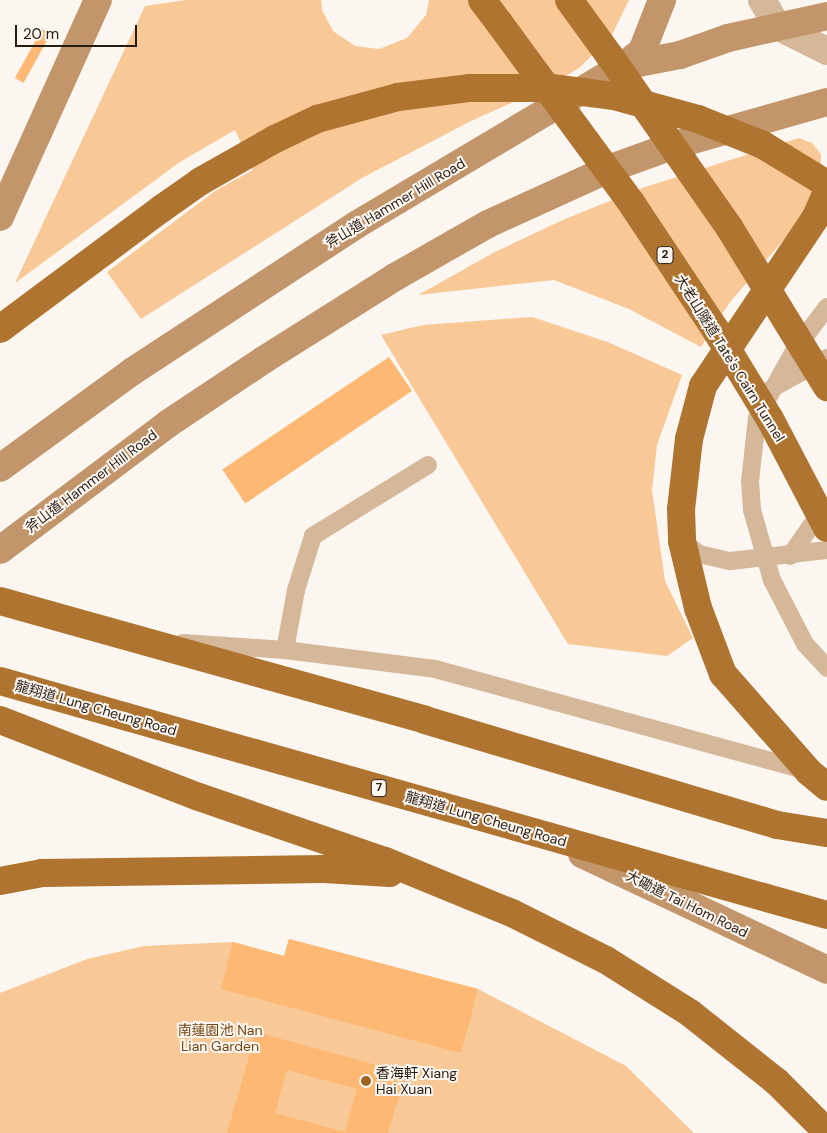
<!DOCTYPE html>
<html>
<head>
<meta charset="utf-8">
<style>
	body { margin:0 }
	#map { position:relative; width:827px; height:1133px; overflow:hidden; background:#fcf6f1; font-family:"DM Sans","Noto Sans TC",sans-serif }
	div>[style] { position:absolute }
	.green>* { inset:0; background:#f9c897 }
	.building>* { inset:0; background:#fdb973; transform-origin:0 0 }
	.service>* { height:18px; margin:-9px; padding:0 9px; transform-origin:9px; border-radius:9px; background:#d5b799 }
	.minor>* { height:28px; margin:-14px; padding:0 14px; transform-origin:14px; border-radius:14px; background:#d5b799 }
	.secondary>* { height:28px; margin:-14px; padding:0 14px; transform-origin:14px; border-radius:14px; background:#c2966a }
	.trunk>* { height:28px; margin:-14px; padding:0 14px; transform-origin:14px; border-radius:14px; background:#ae7430 }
	.trunk-bridge>* { height:28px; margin:-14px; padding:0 14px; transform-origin:14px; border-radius:14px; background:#ae7430 }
	.dots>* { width:14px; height:14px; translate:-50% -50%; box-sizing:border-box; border:2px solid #fcf6f1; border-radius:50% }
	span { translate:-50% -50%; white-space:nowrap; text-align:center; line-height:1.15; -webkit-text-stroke:4px #fcf6f1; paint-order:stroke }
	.shield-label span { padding:1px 4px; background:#fcf6f1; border:1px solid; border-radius:4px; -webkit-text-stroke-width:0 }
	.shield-label { font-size:12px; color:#271c12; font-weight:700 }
	.street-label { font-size:14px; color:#271c12 }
	.park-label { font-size:14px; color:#744813 }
	.poi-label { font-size:14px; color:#271c12 }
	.left { translate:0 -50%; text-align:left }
	.scale { position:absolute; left:15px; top:25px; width:122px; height:22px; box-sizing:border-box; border:2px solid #271c12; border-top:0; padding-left:6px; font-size:15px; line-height:18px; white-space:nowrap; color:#271c12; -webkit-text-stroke:4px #fcf6f1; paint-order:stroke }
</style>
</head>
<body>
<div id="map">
	<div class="green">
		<div style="clip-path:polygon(186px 0,321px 0,322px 10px,333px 31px,355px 46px,379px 49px,407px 38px,426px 15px,429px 0,629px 0,611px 37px,579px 68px,545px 88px,471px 121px,362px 178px,141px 319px,107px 272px,215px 191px,253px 170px,235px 130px,180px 162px,15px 283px,145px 6px)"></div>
		<div style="clip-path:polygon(799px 138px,812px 143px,821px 154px,820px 181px,812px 207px,730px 302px,701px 347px,629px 309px,554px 280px,418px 295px,495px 252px,565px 219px,642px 188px)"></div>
		<div style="clip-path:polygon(532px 317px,610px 343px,682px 375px,657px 445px,652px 490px,665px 581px,693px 638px,667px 656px,568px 644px,381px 335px,423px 325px)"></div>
		<div style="clip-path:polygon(289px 939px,478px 989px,626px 1066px,694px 1133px,0 1133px,0 993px,87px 959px,144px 946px,233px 942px,284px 956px)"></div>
	</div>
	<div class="building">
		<div style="left:42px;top:29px;width:10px;height:56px;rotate:29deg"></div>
		<div style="left:389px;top:357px;width:41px;height:201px;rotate:56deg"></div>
		<div style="clip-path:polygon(289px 939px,478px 989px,461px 1053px,221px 989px,233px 942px,284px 956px)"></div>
		<div style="clip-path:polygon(evenodd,256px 1032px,406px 1073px,388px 1133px,227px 1133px,256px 1032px,287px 1070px,357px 1089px,345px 1132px,275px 1113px,287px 1070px)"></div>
	</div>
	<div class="service">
		<div style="left:827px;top:307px;width:55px;rotate:126.9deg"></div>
		<div style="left:794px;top:351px;width:77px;rotate:118.9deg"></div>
		<div style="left:757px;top:418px;width:63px;rotate:96.3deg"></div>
		<div style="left:750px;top:481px;width:29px;rotate:86deg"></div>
		<div style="left:752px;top:510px;width:73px;rotate:74.1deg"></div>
		<div style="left:772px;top:580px;width:72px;rotate:62.7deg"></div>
		<div style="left:805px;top:644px;width:33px;rotate:47deg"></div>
		<div style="left:771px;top:389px;width:64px;rotate:-29deg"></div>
		<div style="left:682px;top:541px;width:21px;rotate:37deg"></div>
		<div style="left:699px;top:554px;width:32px;rotate:13deg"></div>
		<div style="left:730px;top:561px;width:98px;rotate:-6.5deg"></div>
		<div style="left:790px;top:556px;width:37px;rotate:-55deg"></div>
		<div style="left:811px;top:526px;width:19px;rotate:-32deg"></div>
		<div style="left:183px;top:643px;width:102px;rotate:3.9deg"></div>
		<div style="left:285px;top:650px;width:151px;rotate:7.2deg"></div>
		<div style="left:435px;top:669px;width:386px;rotate:15.3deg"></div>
		<div style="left:285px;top:650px;width:61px;rotate:-79.6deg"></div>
		<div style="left:296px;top:590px;width:57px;rotate:-72.5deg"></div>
		<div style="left:313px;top:536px;width:135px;rotate:-31.7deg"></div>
	</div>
	<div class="minor">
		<div style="left:762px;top:0;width:30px;rotate:60deg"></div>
		<div style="left:777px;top:26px;width:56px;rotate:26.6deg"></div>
	</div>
	<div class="secondary">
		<div style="left:623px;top:66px;width:24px;rotate:-38deg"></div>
		<div style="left:642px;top:51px;width:55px;rotate:-68.6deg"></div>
		<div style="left:0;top:217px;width:238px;rotate:-65.7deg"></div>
		<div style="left:0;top:468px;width:165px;rotate:-36.1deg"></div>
		<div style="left:133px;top:371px;width:267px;rotate:-33.2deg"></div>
		<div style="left:356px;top:225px;width:311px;rotate:-30.8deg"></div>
		<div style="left:623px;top:66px;width:58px;rotate:-10.9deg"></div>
		<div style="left:680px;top:55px;width:51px;rotate:-19.5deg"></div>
		<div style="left:728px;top:38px;width:101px;rotate:-12.5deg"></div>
		<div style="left:0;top:550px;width:211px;rotate:-36.9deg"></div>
		<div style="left:169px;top:423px;width:115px;rotate:-33.7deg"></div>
		<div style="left:265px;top:359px;width:154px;rotate:-32.2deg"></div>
		<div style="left:395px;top:277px;width:107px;rotate:-29.7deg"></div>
		<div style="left:488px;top:224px;width:135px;rotate:-24.5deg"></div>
		<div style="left:611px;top:168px;width:68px;rotate:-19.8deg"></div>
		<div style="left:675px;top:145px;width:158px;rotate:-15.8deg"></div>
		<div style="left:582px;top:854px;width:271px;rotate:25.3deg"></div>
	</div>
	<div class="trunk">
		<div style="left:482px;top:0;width:30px;rotate:53deg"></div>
		<div style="left:569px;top:0;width:68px;rotate:54deg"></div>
		<div style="left:827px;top:192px;width:27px;rotate:114deg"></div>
		<div style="left:816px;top:217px;width:203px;rotate:123.8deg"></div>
		<div style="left:703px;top:386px;width:55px;rotate:104.8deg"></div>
		<div style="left:689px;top:439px;width:70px;rotate:96.5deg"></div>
		<div style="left:681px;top:509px;width:32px;rotate:88deg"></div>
		<div style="left:682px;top:541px;width:69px;rotate:76.6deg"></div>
		<div style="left:698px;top:608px;width:71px;rotate:69.3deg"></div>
		<div style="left:723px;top:674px;width:130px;rotate:48.7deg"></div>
		<div style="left:809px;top:772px;width:23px;rotate:40deg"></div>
		<div style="left:0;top:329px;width:201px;rotate:-36.7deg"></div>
		<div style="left:161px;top:209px;width:49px;rotate:-35deg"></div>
		<div style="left:201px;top:181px;width:85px;rotate:-29.6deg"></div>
		<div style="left:0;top:601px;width:441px;rotate:15.6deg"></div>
		<div style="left:425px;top:720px;width:367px;rotate:16.6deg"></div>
		<div style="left:777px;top:825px;width:51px;rotate:9.1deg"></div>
		<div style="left:0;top:681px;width:859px;rotate:15.8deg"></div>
		<div style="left:0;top:720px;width:213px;rotate:21.2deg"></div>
		<div style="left:199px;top:797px;width:197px;rotate:19deg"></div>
		<div style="left:385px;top:861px;width:137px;rotate:22.3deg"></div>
		<div style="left:512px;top:913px;width:105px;rotate:26.6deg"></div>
		<div style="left:606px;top:960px;width:99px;rotate:32.2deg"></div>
		<div style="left:690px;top:1013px;width:111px;rotate:38.4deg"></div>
		<div style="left:777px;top:1082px;width:71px;rotate:45deg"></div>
		<div style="left:0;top:881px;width:43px;rotate:-10.8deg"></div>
		<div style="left:42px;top:873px;width:282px;rotate:-0.8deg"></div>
		<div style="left:324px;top:869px;width:66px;rotate:3.5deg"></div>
	</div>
	<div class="trunk-bridge">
		<div style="left:500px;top:24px;width:223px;rotate:53.7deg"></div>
		<div style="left:632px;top:204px;width:150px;rotate:56.4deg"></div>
		<div style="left:715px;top:329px;width:105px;rotate:58.6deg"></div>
		<div style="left:770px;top:419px;width:123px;rotate:62.4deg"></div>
		<div style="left:609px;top:55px;width:210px;rotate:55.1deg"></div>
		<div style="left:729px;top:227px;width:188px;rotate:58.5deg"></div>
		<div style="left:275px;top:139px;width:47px;rotate:-25.5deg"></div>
		<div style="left:317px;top:119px;width:84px;rotate:-15.2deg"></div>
		<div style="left:398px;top:97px;width:73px;rotate:-7.1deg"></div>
		<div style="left:470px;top:88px;width:82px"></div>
		<div style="left:552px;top:88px;width:63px;rotate:7.4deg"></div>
		<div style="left:614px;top:96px;width:87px;rotate:15.3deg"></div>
		<div style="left:698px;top:119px;width:70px;rotate:21.8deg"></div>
		<div style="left:763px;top:145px;width:75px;rotate:31.4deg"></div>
	</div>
	<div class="dots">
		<div style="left:366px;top:1081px;background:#9d6422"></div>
	</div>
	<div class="shield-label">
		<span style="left:665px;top:255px">2</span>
		<span style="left:379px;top:788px">7</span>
	</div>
	<div class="street-label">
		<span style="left:395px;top:203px;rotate:-31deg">斧山道 Hammer Hill Road</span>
		<span style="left:730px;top:358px;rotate:58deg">大老山隧道 Tate's Cairn Tunnel</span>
		<span style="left:91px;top:481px;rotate:-37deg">斧山道 Hammer Hill Road</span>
		<span style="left:96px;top:708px;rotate:16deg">龍翔道 Lung Cheung Road</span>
		<span style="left:486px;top:819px;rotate:16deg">龍翔道 Lung Cheung Road</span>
		<span style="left:687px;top:904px;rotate:26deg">大磡道 Tai Hom Road</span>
	</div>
	<div class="park-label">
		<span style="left:220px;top:1038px">南蓮園池 Nan<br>Lian Garden</span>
	</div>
	<div class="poi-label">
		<span class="left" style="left:376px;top:1081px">香海軒 Xiang<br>Hai Xuan</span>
	</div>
	<div class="scale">20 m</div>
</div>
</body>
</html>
